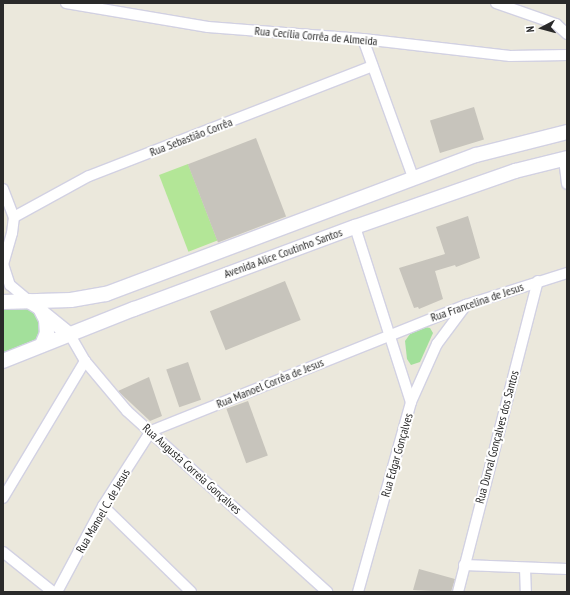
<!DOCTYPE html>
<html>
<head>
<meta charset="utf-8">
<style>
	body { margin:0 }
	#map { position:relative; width:570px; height:595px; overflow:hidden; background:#ebe8dc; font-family:"PT Sans Narrow",sans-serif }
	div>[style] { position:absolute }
	.green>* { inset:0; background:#a3e09b }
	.pitch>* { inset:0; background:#b3e697; transform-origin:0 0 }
	.building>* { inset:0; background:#c7c4bc; transform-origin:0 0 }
	.roads { filter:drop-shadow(1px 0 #d2d1e2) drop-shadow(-1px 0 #d2d1e2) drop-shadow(0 1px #d2d1e2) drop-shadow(0 -1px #d2d1e2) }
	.street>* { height:10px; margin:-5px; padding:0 5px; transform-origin:5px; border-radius:5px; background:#fff }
	.secondary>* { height:14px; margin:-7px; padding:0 7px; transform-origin:7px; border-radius:7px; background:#fff }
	span { translate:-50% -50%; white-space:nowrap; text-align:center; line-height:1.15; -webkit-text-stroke:4px #fff; paint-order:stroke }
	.street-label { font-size:12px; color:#2a2a2a }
	.frame { position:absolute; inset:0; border:4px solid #2a2a2a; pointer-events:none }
	.north { position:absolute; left:522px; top:8px; width:40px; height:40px; -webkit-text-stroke:3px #fff; paint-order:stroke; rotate:264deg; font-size:11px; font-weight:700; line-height:16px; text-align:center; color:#2a2a2a }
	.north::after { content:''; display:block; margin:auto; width:14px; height:18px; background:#2a2a2a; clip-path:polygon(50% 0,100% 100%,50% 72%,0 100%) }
</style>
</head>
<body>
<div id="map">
	<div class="green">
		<div style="clip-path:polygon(3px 308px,28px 309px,36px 313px,42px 326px,39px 337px,34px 341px,3px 355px)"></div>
		<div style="clip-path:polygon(425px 327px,430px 328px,433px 333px,420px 362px,411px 365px,407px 359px,405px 341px,410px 334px)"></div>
	</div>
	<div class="pitch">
		<div style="left:188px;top:164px;width:82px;height:31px;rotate:69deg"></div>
	</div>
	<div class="building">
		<div style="left:474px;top:107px;width:34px;height:46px;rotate:73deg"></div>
		<div style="left:256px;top:138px;width:84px;height:73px;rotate:69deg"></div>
		<div style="clip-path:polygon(468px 216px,480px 258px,456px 267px,455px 265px,435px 271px,443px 299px,419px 309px,418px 307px,414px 308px,399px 268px,445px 254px,436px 227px)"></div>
		<div style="left:285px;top:281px;width:42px;height:81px;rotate:68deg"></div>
		<div style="left:188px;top:362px;width:40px;height:23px;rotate:71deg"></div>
		<div style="clip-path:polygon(149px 377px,162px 416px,150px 421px,118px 391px)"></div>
		<div style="left:248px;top:401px;width:58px;height:23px;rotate:70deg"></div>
		<div style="clip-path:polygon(419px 569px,455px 579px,451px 592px,413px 590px)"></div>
	</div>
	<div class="roads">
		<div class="street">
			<div style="left:66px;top:3px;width:144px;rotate:9.6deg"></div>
			<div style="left:208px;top:27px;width:155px;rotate:4.4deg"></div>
			<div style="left:363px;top:39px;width:148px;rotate:6.6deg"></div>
			<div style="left:510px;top:56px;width:57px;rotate:-1deg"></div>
			<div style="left:496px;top:3px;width:64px;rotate:19.3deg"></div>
			<div style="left:556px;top:24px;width:15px;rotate:42deg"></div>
			<div style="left:363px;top:39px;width:147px;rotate:70.1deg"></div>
			<div style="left:564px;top:159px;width:25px;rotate:83deg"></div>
			<div style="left:3px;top:189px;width:30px;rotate:69deg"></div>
			<div style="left:14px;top:217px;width:16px;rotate:97deg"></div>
			<div style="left:12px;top:233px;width:32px;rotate:106deg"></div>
			<div style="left:14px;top:217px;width:85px;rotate:-28.7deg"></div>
			<div style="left:89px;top:176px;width:304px;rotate:-21.2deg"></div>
			<div style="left:355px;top:227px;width:184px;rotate:72.3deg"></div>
			<div style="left:3px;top:264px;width:22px;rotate:72deg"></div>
			<div style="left:10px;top:285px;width:25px;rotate:40deg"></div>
			<div style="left:70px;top:335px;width:30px;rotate:60deg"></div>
			<div style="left:85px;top:361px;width:65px;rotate:50deg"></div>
			<div style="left:127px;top:411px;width:270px;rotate:42.1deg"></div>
			<div style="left:3px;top:498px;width:160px;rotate:-59.1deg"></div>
			<div style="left:103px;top:506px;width:123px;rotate:44.3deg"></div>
			<div style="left:3px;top:552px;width:64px;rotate:38.7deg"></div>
			<div style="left:464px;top:565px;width:103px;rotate:2.2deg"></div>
			<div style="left:525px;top:568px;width:24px;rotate:88deg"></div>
			<div style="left:57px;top:592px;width:98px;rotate:-61.9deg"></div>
			<div style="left:103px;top:506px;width:89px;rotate:-57.4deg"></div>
			<div style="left:151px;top:431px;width:339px;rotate:-21.8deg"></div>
			<div style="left:466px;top:305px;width:106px;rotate:-17.6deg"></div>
			<div style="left:358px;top:592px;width:197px;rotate:-74.4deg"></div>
			<div style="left:411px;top:402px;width:64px;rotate:-65.9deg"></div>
			<div style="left:437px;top:344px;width:49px;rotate:-53.4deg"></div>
			<div style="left:458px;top:592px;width:321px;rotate:-75.6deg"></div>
		</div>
		<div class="secondary">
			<div style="left:29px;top:301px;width:13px;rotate:32deg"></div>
			<div style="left:40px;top:308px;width:13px;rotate:63deg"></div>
			<div style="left:46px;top:320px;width:13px;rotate:86deg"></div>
			<div style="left:47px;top:333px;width:13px;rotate:113deg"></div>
			<div style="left:3px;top:302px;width:68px;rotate:-1.7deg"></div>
			<div style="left:71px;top:300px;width:36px;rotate:-10deg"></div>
			<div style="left:106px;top:294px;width:395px;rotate:-20.6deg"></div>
			<div style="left:476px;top:155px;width:94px;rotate:-14.2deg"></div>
			<div style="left:44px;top:314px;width:33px;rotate:39deg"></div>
			<div style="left:3px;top:361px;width:141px;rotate:-21.7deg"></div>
			<div style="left:134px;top:309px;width:236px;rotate:-20.4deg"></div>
			<div style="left:355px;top:227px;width:170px;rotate:-19.3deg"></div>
			<div style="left:515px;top:171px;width:54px;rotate:-14deg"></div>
		</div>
	</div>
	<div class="street-label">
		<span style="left:316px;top:36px;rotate:5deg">Rua Cecília Corrêa de Almeida</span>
		<span style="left:191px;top:137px;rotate:-21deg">Rua Sebastião Corrêa</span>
		<span style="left:283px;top:253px;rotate:-20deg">Avenida Alice Coutinho Santos</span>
		<span style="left:477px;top:302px;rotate:-19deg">Rua Francelina de Jesus</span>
		<span style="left:270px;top:383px;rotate:-22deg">Rua Manoel Corrêa de Jesus</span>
		<span style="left:497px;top:437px;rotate:-75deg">Rua Durval Gonçalves dos Santos</span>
		<span style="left:397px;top:455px;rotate:-74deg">Rua Edgar Gonçalves</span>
		<span style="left:192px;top:469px;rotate:42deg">Rua Augusta Correia Gonçalves</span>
		<span style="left:103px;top:511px;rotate:-60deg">Rua Manoel C. de Jesus</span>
	</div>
	<div class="frame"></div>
	<div class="north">N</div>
</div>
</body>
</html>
